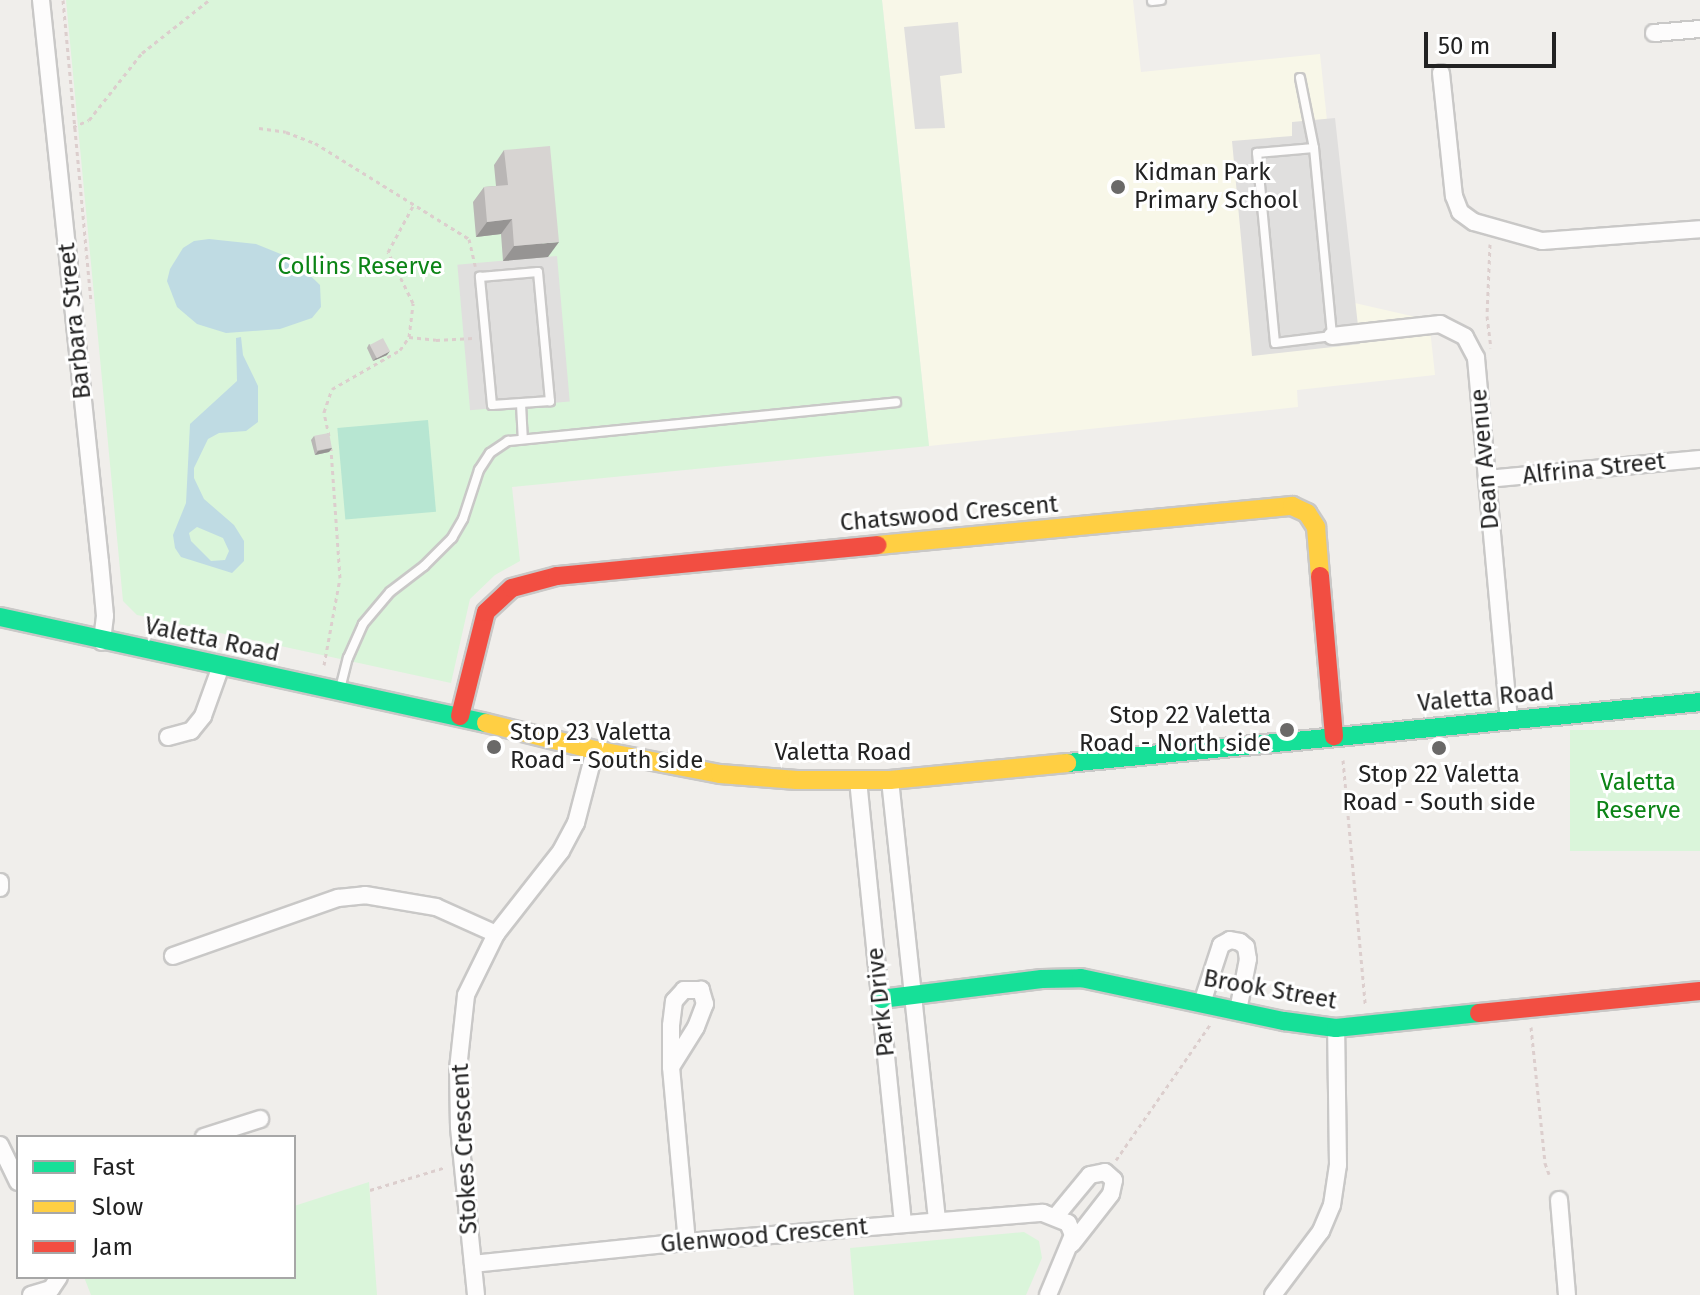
<!DOCTYPE html>
<html>
<head>
<meta charset="utf-8">
<style>
	body { margin:0 }
	#map { position:relative; width:1700px; height:1295px; overflow:hidden; background:#f0eeeb; font-family:"Fira Sans",sans-serif }
	div>[style] { position:absolute }
	.education>* { inset:0; background:#f8f7e8 }
	.park>* { inset:0; background:#daf5da; transform-origin:0 0 }
	.pitch>* { inset:0; background:#b7e6d2; transform-origin:0 0 }
	.parking>* { inset:0; background:#e0dfde; transform-origin:0 0 }
	.water>* { inset:0; background:#bfdbe3 }
	.path>* { height:3px; margin-top:-1.5px; transform-origin:0; background:repeating-linear-gradient(90deg,#dccecd 0 4px,transparent 0 8px) }
	.roads { filter:drop-shadow(2px 0 #c9c8c7) drop-shadow(-2px 0 #c9c8c7) drop-shadow(0 2px #c9c8c7) drop-shadow(0 -2px #c9c8c7) }
	.lane>* { height:8px; margin:-4px; padding:0 4px; transform-origin:4px; border-radius:4px; background:#fdfcfc }
	.street>* { height:16px; margin:-8px; padding:0 8px; transform-origin:8px; border-radius:8px; background:#fdfcfc }
	.fast>* { height:18px; margin:-9px; padding:0 9px; transform-origin:9px; border-radius:9px; background:#16e098 }
	.slow>* { height:18px; margin:-9px; padding:0 9px; transform-origin:9px; border-radius:9px; background:#ffcf43 }
	.jam>* { height:18px; margin:-9px; padding:0 9px; transform-origin:9px; border-radius:9px; background:#f24e42 }
	.wall>* { inset:0; background:#b9b6b5 }
	.shaded-wall>* { inset:0; background:#969493 }
	.building>* { inset:0; background:#d7d4d2; transform-origin:0 0 }
	.dots>* { width:22px; height:22px; translate:-50% -50%; box-sizing:border-box; border:4px solid #fff; border-radius:50% }
	span { translate:-50% -50%; white-space:nowrap; text-align:center; line-height:1.15; -webkit-text-stroke:6px #fff; paint-order:stroke }
	.poi-label { font-size:24px; color:#222 }
	.left { translate:0 -50%; text-align:left }
	.right { translate:-100% -50%; text-align:right }
	.park-label { font-size:24px; color:#0c8416 }
	.street-label { font-size:24px; color:#222 }
	.legend { position:absolute; left:16px; top:1135px; width:280px; height:144px; box-sizing:border-box; background:#fff; border:2px solid #a7a7a7; margin:0; padding:10px 14px; list-style:none; font-size:24px; color:#222 }
	.legend li { display:flex; align-items:center; gap:16px; height:40px }
	.legend b { width:40px; border:2px solid #a7a7a7 }
	.scale { position:absolute; left:1424px; top:32px; width:132px; height:36px; box-sizing:border-box; border:4px solid #222; border-top:0; padding-left:10px; font-size:24px; line-height:28px; white-space:nowrap; color:#222; -webkit-text-stroke:6px #fff; paint-order:stroke }
</style>
</head>
<body>
<div id="map">
	<div class="education">
		<div style="clip-path:polygon(882px 0,1133px 0,1141px 72px,1320px 54px,1346px 301px,1429px 320px,1435px 375px,1297px 390px,1298px 407px,929px 446px)"></div>
	</div>
	<div class="park">
		<div style="clip-path:polygon(66px 0,882px 0,929px 446px,512px 487px,520px 561px,495px 575px,470px 599px,451px 683px,137px 615px,123px 601px)"></div>
		<div style="left:1700px;top:730px;width:121px;height:130px;rotate:90deg"></div>
		<div style="clip-path:polygon(369px 1182px,377px 1295px,91px 1295px,84px 1277px,294px 1277px,294px 1206px)"></div>
		<div style="clip-path:polygon(1024px 1232px,1039px 1241px,1042px 1258px,1026px 1295px,854px 1295px,850px 1248px)"></div>
	</div>
	<div class="pitch">
		<div style="left:428px;top:420px;width:92px;height:91px;rotate:85deg"></div>
	</div>
	<div class="parking">
		<div style="clip-path:polygon(958px 22px,962px 73px,940px 76px,945px 128px,915px 129px,904px 27px)"></div>
		<div style="clip-path:polygon(1335px 118px,1360px 344px,1252px 356px,1232px 141px,1292px 136px,1292px 122px)"></div>
		<div style="left:557px;top:256px;width:146px;height:100px;rotate:85deg"></div>
	</div>
	<div class="water">
		<div style="clip-path:polygon(209px 239px,256px 244px,293px 259px,320px 285px,321px 307px,312px 318px,280px 329px,226px 333px,197px 324px,177px 307px,167px 281px,170px 269px,183px 248px,194px 241px)"></div>
		<div style="clip-path:polygon(evenodd,241px 337px,243px 355px,258px 386px,258px 422px,246px 431px,219px 433px,208px 439px,194px 468px,194px 478px,204px 499px,234px 525px,244px 541px,244px 561px,232px 573px,181px 557px,175px 548px,173px 535px,186px 503px,190px 424px,237px 381px,236px 338px,241px 337px,197px 527px,223px 538px,229px 551px,225px 560px,211px 561px,191px 541px,189px 533px,197px 527px)"></div>
	</div>
	<div class="path">
		<div style="left:63px;top:0;width:304px;rotate:84.7deg"></div>
		<div style="left:73px;top:127px;width:17px;rotate:-24deg"></div>
		<div style="left:89px;top:120px;width:85px;rotate:-51.7deg"></div>
		<div style="left:142px;top:53px;width:85px;rotate:-38.3deg"></div>
		<div style="left:259px;top:128px;width:27px;rotate:8deg"></div>
		<div style="left:286px;top:132px;width:31px;rotate:21deg"></div>
		<div style="left:315px;top:143px;width:181px;rotate:31.9deg"></div>
		<div style="left:469px;top:239px;width:28px;rotate:77deg"></div>
		<div style="left:1490px;top:244px;width:72px;rotate:92.4deg"></div>
		<div style="left:1487px;top:316px;width:32px;rotate:83deg"></div>
		<div style="left:409px;top:337px;width:27px;rotate:6deg"></div>
		<div style="left:436px;top:340px;width:37px;rotate:-3deg"></div>
		<div style="left:329px;top:436px;width:25px;rotate:-102deg"></div>
		<div style="left:324px;top:412px;width:24px;rotate:-71deg"></div>
		<div style="left:332px;top:389px;width:78px;rotate:-29.8deg"></div>
		<div style="left:400px;top:350px;width:16px;rotate:-55deg"></div>
		<div style="left:409px;top:337px;width:34px;rotate:-83deg"></div>
		<div style="left:413px;top:303px;width:57px;rotate:-116.1deg"></div>
		<div style="left:388px;top:252px;width:52px;rotate:-61.5deg"></div>
		<div style="left:324px;top:665px;width:88px;rotate:-79.6deg"></div>
		<div style="left:340px;top:578px;width:130px;rotate:-94deg"></div>
		<div style="left:1343px;top:760px;width:245px;rotate:84.8deg"></div>
		<div style="left:1531px;top:1027px;width:137px;rotate:84.1deg"></div>
		<div style="left:1545px;top:1163px;width:12px;rotate:70deg"></div>
		<div style="left:1116px;top:1160px;width:165px;rotate:-55.2deg"></div>
		<div style="left:370px;top:1190px;width:79px;rotate:-16.8deg"></div>
	</div>
	<div class="roads">
		<div class="lane">
			<div style="left:1152px;top:1px;width:9px;rotate:-6deg"></div>
			<div style="left:1300px;top:78px;width:71px;rotate:78.7deg"></div>
			<div style="left:1314px;top:148px;width:189px;rotate:84.5deg"></div>
			<div style="left:1332px;top:336px;width:57px;rotate:173deg"></div>
			<div style="left:1275px;top:343px;width:191px;rotate:-95.4deg"></div>
			<div style="left:1257px;top:153px;width:57px;rotate:-5deg"></div>
			<div style="left:538px;top:272px;width:130px;rotate:84.7deg"></div>
			<div style="left:550px;top:401px;width:58px;rotate:176.1deg"></div>
			<div style="left:492px;top:405px;width:129px;rotate:-95.4deg"></div>
			<div style="left:480px;top:277px;width:58px;rotate:-4.9deg"></div>
			<div style="left:521px;top:404px;width:34px;rotate:87deg"></div>
			<div style="left:340px;top:689px;width:32px;rotate:-76deg"></div>
			<div style="left:348px;top:658px;width:37px;rotate:-66deg"></div>
			<div style="left:363px;top:624px;width:42px;rotate:-49.8deg"></div>
			<div style="left:390px;top:592px;width:43px;rotate:-37.4deg"></div>
			<div style="left:424px;top:566px;width:40px;rotate:-45deg"></div>
			<div style="left:452px;top:538px;width:22px;rotate:-60deg"></div>
			<div style="left:463px;top:519px;width:52px;rotate:-71.9deg"></div>
			<div style="left:479px;top:470px;width:20px;rotate:-57deg"></div>
			<div style="left:490px;top:453px;width:22px;rotate:-34deg"></div>
			<div style="left:508px;top:441px;width:390px;rotate:-5.7deg"></div>
		</div>
		<div class="street">
			<div style="left:41px;top:0;width:565px;rotate:84.01deg"></div>
			<div style="left:100px;top:562px;width:54px;rotate:84.7deg"></div>
			<div style="left:105px;top:616px;width:26px;rotate:97deg"></div>
			<div style="left:1654px;top:33px;width:46px;rotate:-5deg"></div>
			<div style="left:1441px;top:73px;width:124px;rotate:84deg"></div>
			<div style="left:1454px;top:196px;width:17px;rotate:69deg"></div>
			<div style="left:1460px;top:212px;width:17px;rotate:36deg"></div>
			<div style="left:1474px;top:222px;width:71px;rotate:15.6deg"></div>
			<div style="left:1542px;top:241px;width:158px;rotate:-4.3deg"></div>
			<div style="left:1332px;top:336px;width:109px;rotate:-6.3deg"></div>
			<div style="left:1440px;top:324px;width:28px;rotate:27deg"></div>
			<div style="left:1465px;top:337px;width:24px;rotate:62deg"></div>
			<div style="left:1476px;top:358px;width:364px;rotate:84.8deg"></div>
			<div style="left:1487px;top:479px;width:214px;rotate:-5.4deg"></div>
			<div style="left:168px;top:737px;width:24px;rotate:-15deg"></div>
			<div style="left:191px;top:731px;width:19px;rotate:-51deg"></div>
			<div style="left:203px;top:716px;width:53px;rotate:-70.2deg"></div>
			<div style="left:858px;top:780px;width:446px;rotate:84.2deg"></div>
			<div style="left:890px;top:780px;width:443px;rotate:83.9deg"></div>
			<div style="left:0;top:882px;width:6px;rotate:90deg"></div>
			<div style="left:173px;top:956px;width:175px;rotate:-19.4deg"></div>
			<div style="left:338px;top:898px;width:27px;rotate:-6deg"></div>
			<div style="left:365px;top:895px;width:72px;rotate:9.6deg"></div>
			<div style="left:436px;top:907px;width:66px;rotate:24.2deg"></div>
			<div style="left:1202px;top:1003px;width:61px;rotate:-71.9deg"></div>
			<div style="left:1221px;top:945px;width:10px;rotate:-29deg"></div>
			<div style="left:1230px;top:940px;width:10px;rotate:11deg"></div>
			<div style="left:1240px;top:942px;width:8px;rotate:40deg"></div>
			<div style="left:1246px;top:947px;width:12px;rotate:81deg"></div>
			<div style="left:1248px;top:959px;width:53px;rotate:100.9deg"></div>
			<div style="left:671px;top:1067px;width:47px;rotate:-58deg"></div>
			<div style="left:696px;top:1027px;width:25px;rotate:-69deg"></div>
			<div style="left:705px;top:1004px;width:15px;rotate:-106deg"></div>
			<div style="left:701px;top:990px;width:17px;rotate:180deg"></div>
			<div style="left:684px;top:990px;width:15px;rotate:132deg"></div>
			<div style="left:674px;top:1001px;width:25px;rotate:97deg"></div>
			<div style="left:671px;top:1026px;width:41px;rotate:90deg"></div>
			<div style="left:671px;top:1067px;width:176px;rotate:84.8deg"></div>
			<div style="left:204px;top:1137px;width:59px;rotate:-17.8deg"></div>
			<div style="left:0;top:1145px;width:41px;rotate:64.1deg"></div>
			<div style="left:1559px;top:1200px;width:95px;rotate:85.2deg"></div>
			<div style="left:1056px;top:1216px;width:53px;rotate:-50.3deg"></div>
			<div style="left:1090px;top:1175px;width:15px;rotate:-11deg"></div>
			<div style="left:1105px;top:1172px;width:12px;rotate:42deg"></div>
			<div style="left:1114px;top:1180px;width:14px;rotate:102deg"></div>
			<div style="left:1111px;top:1194px;width:63px;rotate:128deg"></div>
			<div style="left:473px;top:1264px;width:215px;rotate:-5.9deg"></div>
			<div style="left:687px;top:1242px;width:357px;rotate:-4.7deg"></div>
			<div style="left:1043px;top:1213px;width:27px;rotate:22deg"></div>
			<div style="left:1068px;top:1223px;width:13px;rotate:67deg"></div>
			<div style="left:1073px;top:1235px;width:65px;rotate:112.6deg"></div>
			<div style="left:31px;top:1295px;width:21px;rotate:-17deg"></div>
			<div style="left:51px;top:1289px;width:14px;rotate:-56deg"></div>
			<div style="left:476px;top:1295px;width:169px;rotate:-95.8deg"></div>
			<div style="left:459px;top:1127px;width:58px;rotate:-91deg"></div>
			<div style="left:458px;top:1069px;width:74px;rotate:-83.8deg"></div>
			<div style="left:466px;top:995px;width:68px;rotate:-63.8deg"></div>
			<div style="left:496px;top:934px;width:105px;rotate:-51.9deg"></div>
			<div style="left:561px;top:851px;width:32px;rotate:-62deg"></div>
			<div style="left:576px;top:823px;width:75px;rotate:-75.4deg"></div>
			<div style="left:1273px;top:1295px;width:80px;rotate:-53.1deg"></div>
			<div style="left:1321px;top:1231px;width:28px;rotate:-67deg"></div>
			<div style="left:1332px;top:1205px;width:40px;rotate:-81.5deg"></div>
			<div style="left:1338px;top:1165px;width:137px;rotate:-90.8deg"></div>
		</div>
		<div class="fast">
			<div style="left:0;top:617px;width:497px;rotate:12.3deg"></div>
			<div style="left:1067px;top:763px;width:636px;rotate:-5.5deg"></div>
			<div style="left:881px;top:999px;width:162px;rotate:-7.1deg"></div>
			<div style="left:1042px;top:979px;width:39px;rotate:-1deg"></div>
			<div style="left:1081px;top:978px;width:208px;rotate:12deg"></div>
			<div style="left:1284px;top:1021px;width:52px;rotate:7.7deg"></div>
			<div style="left:1336px;top:1028px;width:144px;rotate:-6deg"></div>
		</div>
		<div class="slow">
			<div style="left:878px;top:545px;width:416px;rotate:-5.4deg"></div>
			<div style="left:1292px;top:506px;width:17px;rotate:25deg"></div>
			<div style="left:1307px;top:513px;width:17px;rotate:57deg"></div>
			<div style="left:1316px;top:527px;width:49px;rotate:85.3deg"></div>
			<div style="left:486px;top:723px;width:112px;rotate:13.9deg"></div>
			<div style="left:595px;top:750px;width:127px;rotate:10.9deg"></div>
			<div style="left:720px;top:774px;width:77px;rotate:4.5deg"></div>
			<div style="left:797px;top:780px;width:93px"></div>
			<div style="left:890px;top:780px;width:178px;rotate:-5.5deg"></div>
		</div>
		<div class="jam">
			<div style="left:1320px;top:576px;width:161px;rotate:85deg"></div>
			<div style="left:460px;top:716px;width:107px;rotate:-76deg"></div>
			<div style="left:486px;top:612px;width:35px;rotate:-43deg"></div>
			<div style="left:512px;top:588px;width:47px;rotate:-14.9deg"></div>
			<div style="left:557px;top:576px;width:322px;rotate:-5.5deg"></div>
			<div style="left:1479px;top:1013px;width:222px;rotate:-5.7deg"></div>
		</div>
	</div>
	<div class="wall">
		<div style="clip-path:polygon(504px 150px,548px 257px,503px 261px,501px 234px,476px 237px,473px 202px,484px 187px,496px 186px,494px 165px)"></div>
		<div style="clip-path:polygon(369px 344px,387px 355px,373px 361px,367px 348px)"></div>
		<div style="clip-path:polygon(314px 436px,332px 448px,329px 452px,315px 455px,311px 440px)"></div>
	</div>
	<div class="shaded-wall">
		<div style="clip-path:polygon(512px 219px,501px 234px,476px 237px,487px 222px)"></div>
		<div style="clip-path:polygon(559px 242px,548px 257px,503px 261px,514px 246px)"></div>
		<div style="clip-path:polygon(390px 351px,387px 355px,373px 361px,376px 358px)"></div>
		<div style="clip-path:polygon(332px 448px,329px 452px,315px 455px,318px 451px)"></div>
	</div>
	<div class="building">
		<div style="clip-path:polygon(550px 146px,559px 242px,514px 246px,512px 219px,487px 222px,484px 187px,508px 185px,504px 150px)"></div>
		<div style="left:383px;top:338px;width:15px;height:15px;rotate:62deg"></div>
		<div style="left:329px;top:433px;width:15px;height:15px;rotate:79deg"></div>
	</div>
	<div class="dots">
		<div style="left:1118px;top:187px;background:#6a6968"></div>
		<div style="left:1287px;top:730px;background:#6a6968"></div>
		<div style="left:494px;top:747px;background:#6a6968"></div>
		<div style="left:1439px;top:748px;background:#6a6968"></div>
	</div>
	<div class="poi-label">
		<span class="left" style="left:1134px;top:187px">Kidman Park<br>Primary School</span>
		<span class="right" style="left:1271px;top:730px">Stop 22 Valetta<br>Road - North side</span>
		<span class="left" style="left:510px;top:747px">Stop 23 Valetta<br>Road - South side</span>
		<span style="left:1439px;top:789px">Stop 22 Valetta<br>Road - South side</span>
	</div>
	<div class="park-label">
		<span style="left:360px;top:267px">Collins Reserve</span>
		<span style="left:1638px;top:797px">Valetta<br>Reserve</span>
	</div>
	<div class="street-label">
		<span style="left:75px;top:321px;rotate:-96deg">Barbara Street</span>
		<span style="left:1485px;top:459px;rotate:-95deg">Dean Avenue</span>
		<span style="left:1594px;top:469px;rotate:-6deg">Alfrina Street</span>
		<span style="left:949px;top:514px;rotate:-5deg">Chatswood Crescent</span>
		<span style="left:212px;top:640px;rotate:12deg">Valetta Road</span>
		<span style="left:1486px;top:698px;rotate:-5deg">Valetta Road</span>
		<span style="left:843px;top:753px">Valetta Road</span>
		<span style="left:1270px;top:990px;rotate:10deg">Brook Street</span>
		<span style="left:881px;top:1002px;rotate:-96deg">Park Drive</span>
		<span style="left:465px;top:1149px;rotate:-93deg">Stokes Crescent</span>
		<span style="left:764px;top:1236px;rotate:-5deg">Glenwood Crescent</span>
	</div>
	<ul class="legend">
	<li><b style="height:10px;background:#16e098"></b>Fast</li>
	<li><b style="height:10px;background:#ffcf43"></b>Slow</li>
	<li><b style="height:10px;background:#f24e42"></b>Jam</li>
	</ul>
	<div class="scale">50 m</div>
</div>
</body>
</html>
